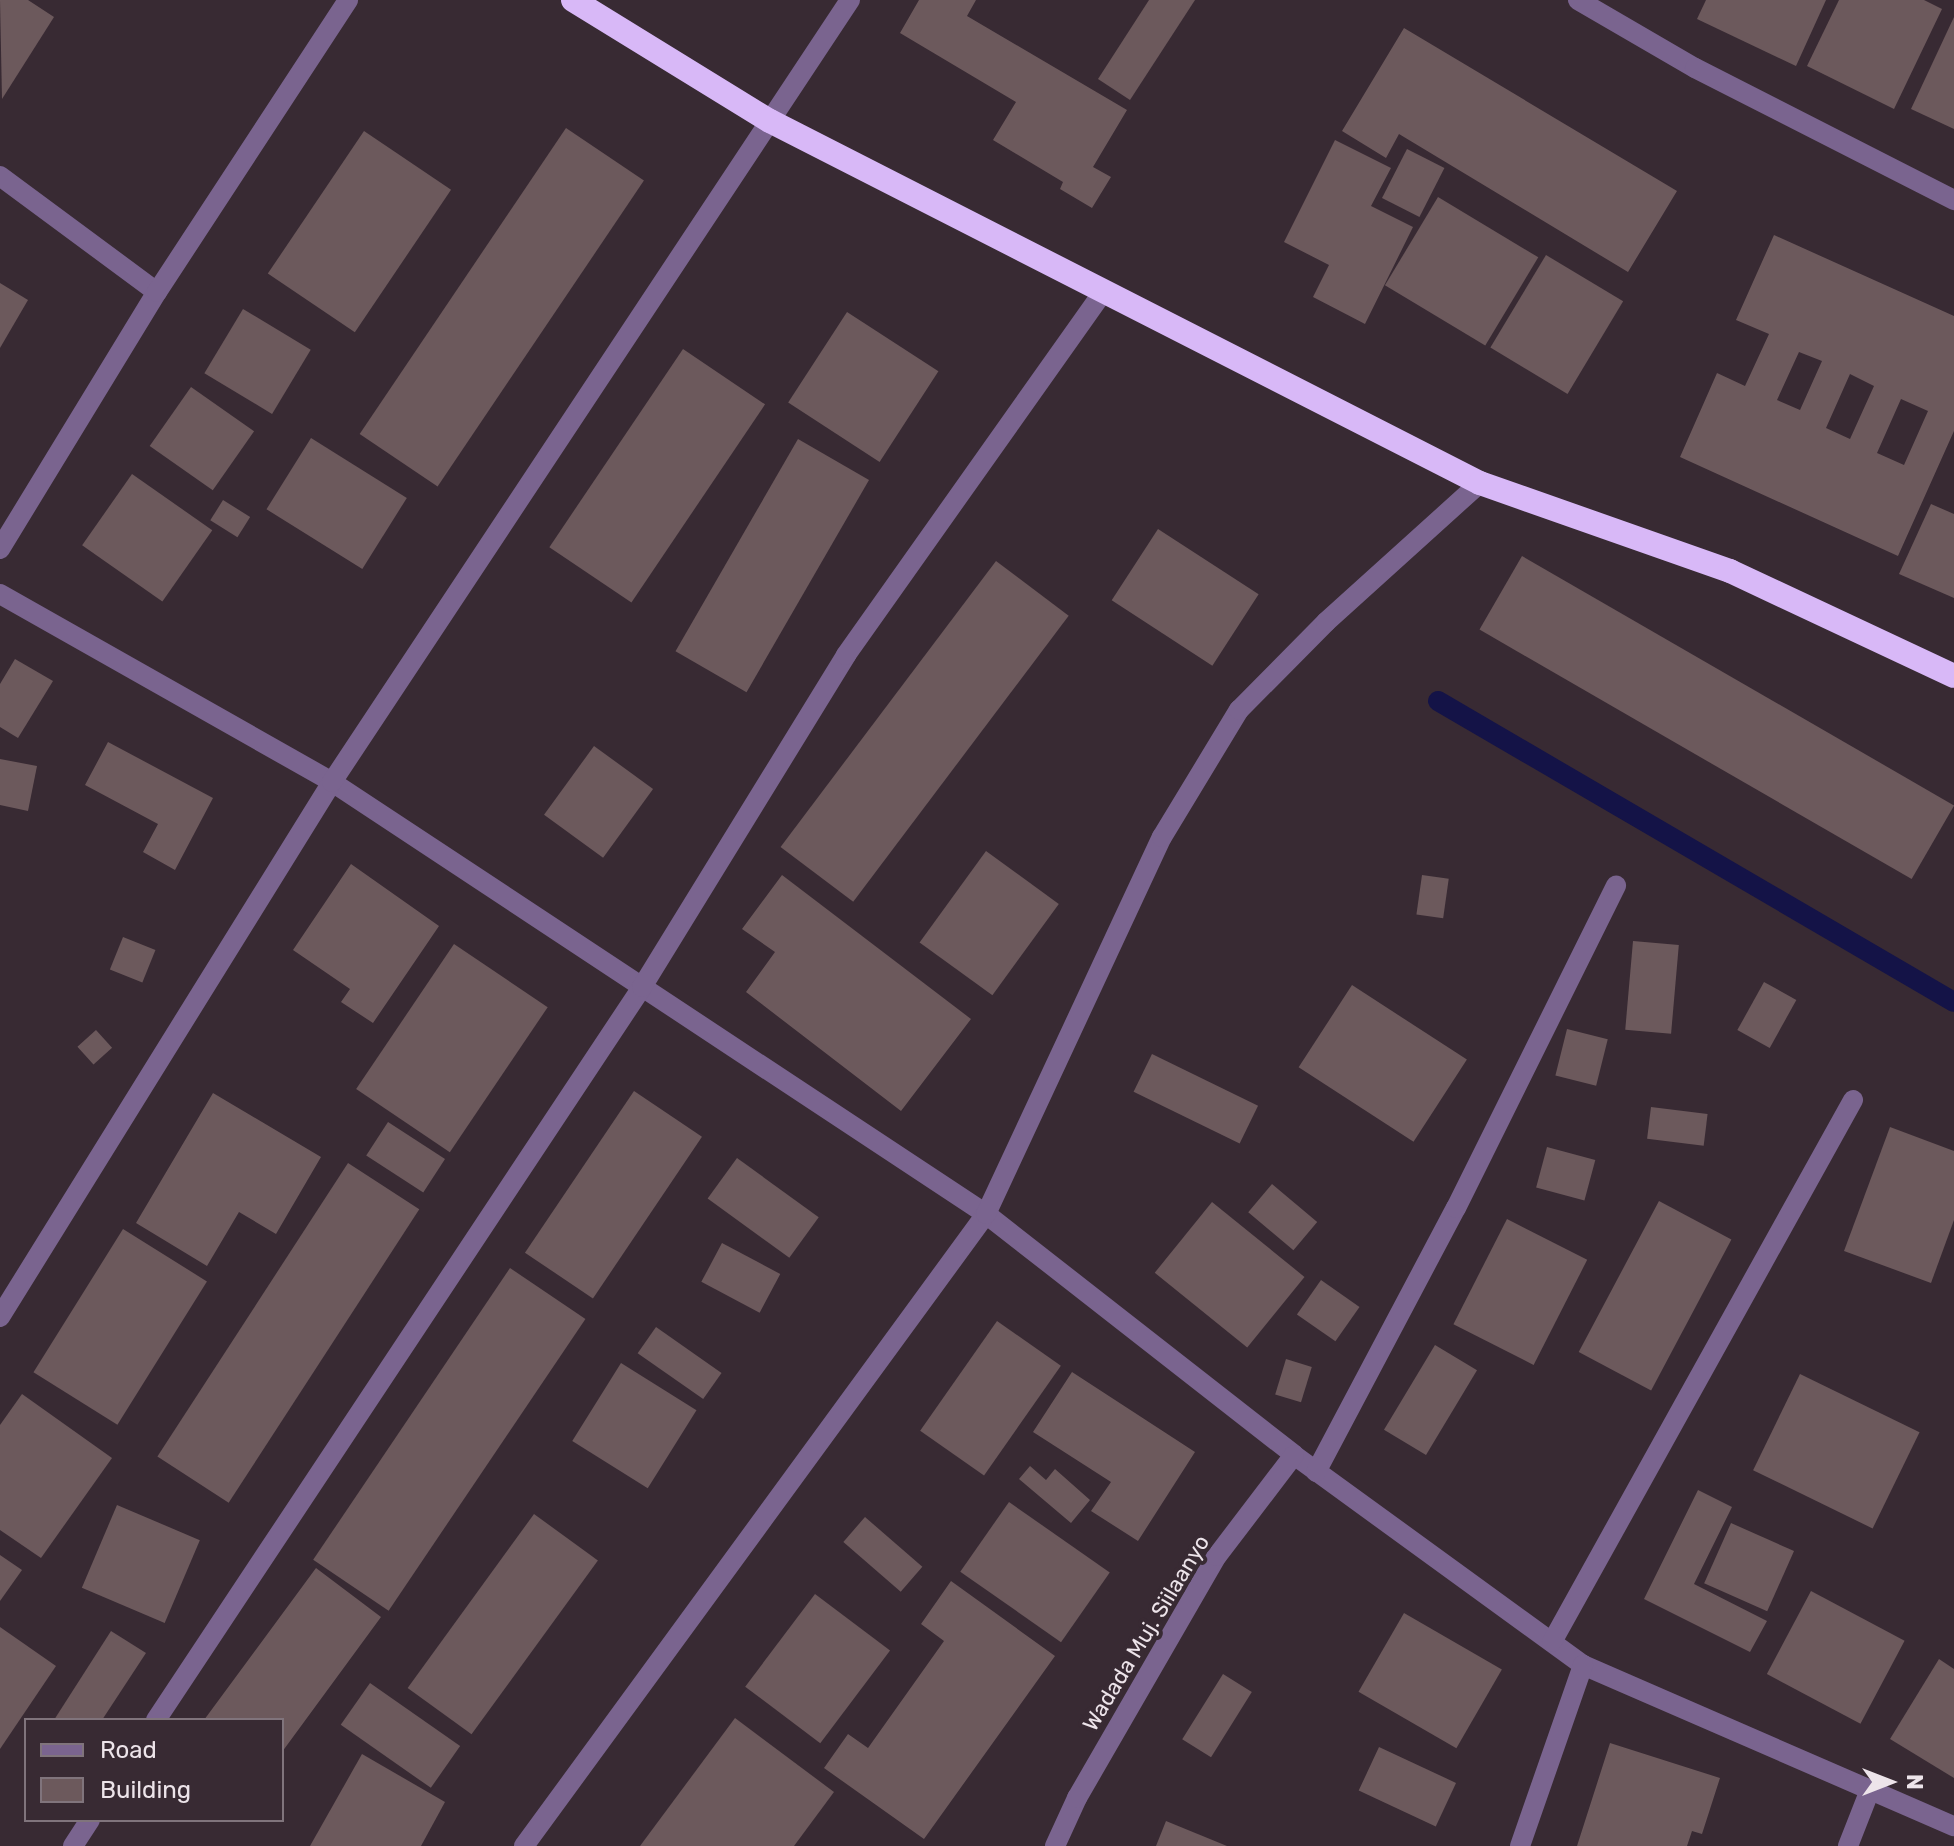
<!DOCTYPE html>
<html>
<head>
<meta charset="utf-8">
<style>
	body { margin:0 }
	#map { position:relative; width:1954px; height:1846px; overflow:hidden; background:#382a33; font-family:Rubik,sans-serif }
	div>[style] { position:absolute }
	.stream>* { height:20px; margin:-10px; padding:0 10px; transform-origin:10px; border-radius:10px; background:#141347 }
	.building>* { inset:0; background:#6c595c; transform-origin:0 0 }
	.minor>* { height:20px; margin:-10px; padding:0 10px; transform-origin:10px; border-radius:10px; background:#7a648f }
	.highway>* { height:24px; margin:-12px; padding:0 12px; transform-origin:12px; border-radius:12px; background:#d8b8f7 }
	span { translate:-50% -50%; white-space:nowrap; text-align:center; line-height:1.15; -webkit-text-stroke:8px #382a33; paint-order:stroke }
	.street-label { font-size:22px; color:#ede4ea }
	.legend { position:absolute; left:24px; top:1718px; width:260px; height:104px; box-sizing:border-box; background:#382a33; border:2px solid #80747c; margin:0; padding:10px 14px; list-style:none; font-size:24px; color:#ede4ea }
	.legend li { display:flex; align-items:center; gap:16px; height:40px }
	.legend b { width:40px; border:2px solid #80747c }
	.north { position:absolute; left:1850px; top:1742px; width:80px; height:80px; -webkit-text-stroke:6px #382a33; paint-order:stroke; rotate:90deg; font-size:22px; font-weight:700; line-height:32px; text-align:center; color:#ede4ea }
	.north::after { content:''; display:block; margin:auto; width:28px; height:36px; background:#ede4ea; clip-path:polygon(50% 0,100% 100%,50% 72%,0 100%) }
</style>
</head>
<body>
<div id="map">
	<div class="stream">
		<div style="left:1438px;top:701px;width:597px;rotate:30.26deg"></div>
	</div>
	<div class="building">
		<div style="clip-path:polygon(0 0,28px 0,54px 17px,2px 99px)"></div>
		<div style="clip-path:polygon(919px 0,976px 0,967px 16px,1127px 110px,1093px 167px,1111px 177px,1092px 208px,1060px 189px,1063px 182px,993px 140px,1016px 102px,900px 33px)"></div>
		<div style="clip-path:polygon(1149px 0,1195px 0,1130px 100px,1098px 79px)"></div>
		<div style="clip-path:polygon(1706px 0,1826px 0,1796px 66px,1697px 19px)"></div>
		<div style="clip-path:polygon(1839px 0,1924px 0,1942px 9px,1894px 109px,1807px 66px)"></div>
		<div style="clip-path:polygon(1954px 17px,1954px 129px,1911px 109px)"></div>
		<div style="clip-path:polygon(1404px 28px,1677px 191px,1628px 272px,1399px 134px,1386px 158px,1342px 131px)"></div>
		<div style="left:566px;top:128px;width:94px;height:369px;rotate:34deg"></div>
		<div style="left:364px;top:131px;width:105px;height:172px;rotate:34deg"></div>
		<div style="clip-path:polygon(1335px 140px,1391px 168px,1371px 206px,1413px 227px,1365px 324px,1313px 297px,1329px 265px,1284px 242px)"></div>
		<div style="left:1407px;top:149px;width:42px;height:55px;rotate:27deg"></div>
		<div style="left:1438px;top:197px;width:117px;height:103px;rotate:31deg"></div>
		<div style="clip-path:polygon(evenodd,1774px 235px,1954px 316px,1954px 431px,1898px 556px,1680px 457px,1717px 373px,1745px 386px,1769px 334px,1736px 320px,1774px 235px,1799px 352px,1822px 361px,1800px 410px,1777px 400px,1799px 352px,1774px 235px,1850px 374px,1874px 386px,1850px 439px,1826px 428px,1850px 374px,1774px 235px,1901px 399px,1928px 411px,1904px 465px,1877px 453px,1901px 399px)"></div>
		<div style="left:1546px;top:255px;width:90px;height:108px;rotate:31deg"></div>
		<div style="clip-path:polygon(0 283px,28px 300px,0 348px)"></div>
		<div style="left:243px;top:309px;width:79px;height:75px;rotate:31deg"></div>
		<div style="left:847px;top:312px;width:109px;height:108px;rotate:33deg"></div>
		<div style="left:683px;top:349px;width:99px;height:239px;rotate:34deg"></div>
		<div style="left:191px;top:387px;width:77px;height:72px;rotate:35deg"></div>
		<div style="left:311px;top:438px;width:113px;height:84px;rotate:32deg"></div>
		<div style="left:798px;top:439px;width:82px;height:245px;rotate:30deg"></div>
		<div style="left:132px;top:474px;width:98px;height:87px;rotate:35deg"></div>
		<div style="left:223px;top:500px;width:32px;height:24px;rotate:32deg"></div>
		<div style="clip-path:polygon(1931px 504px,1954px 514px,1954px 598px,1899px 574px)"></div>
		<div style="left:1158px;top:529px;width:120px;height:85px;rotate:33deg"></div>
		<div style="left:1522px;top:556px;width:499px;height:85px;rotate:30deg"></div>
		<div style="left:996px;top:561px;width:91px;height:358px;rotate:37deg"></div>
		<div style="clip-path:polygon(15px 659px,53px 681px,18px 738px,0 727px,0 684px)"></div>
		<div style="clip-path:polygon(108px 742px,213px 798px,175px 870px,143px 852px,158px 824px,85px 785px)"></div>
		<div style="left:594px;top:746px;width:73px;height:85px;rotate:36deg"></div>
		<div style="clip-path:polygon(0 759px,37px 766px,28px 811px,0 805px)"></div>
		<div style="left:986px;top:851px;width:90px;height:113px;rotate:36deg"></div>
		<div style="clip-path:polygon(351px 864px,439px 926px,373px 1023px,341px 1002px,350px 989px,293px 950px)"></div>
		<div style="clip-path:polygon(782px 875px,971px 1019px,901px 1111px,746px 992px,775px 952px,742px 929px)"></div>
		<div style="left:1422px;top:875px;width:27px;height:40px;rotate:8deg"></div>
		<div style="left:123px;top:937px;width:35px;height:35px;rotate:22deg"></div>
		<div style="left:1633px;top:941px;width:46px;height:89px;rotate:5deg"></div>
		<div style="left:454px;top:944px;width:113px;height:175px;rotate:34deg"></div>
		<div style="left:1764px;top:982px;width:37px;height:55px;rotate:29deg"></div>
		<div style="left:1352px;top:985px;width:137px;height:98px;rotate:33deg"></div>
		<div style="left:1567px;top:1029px;width:42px;height:48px;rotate:14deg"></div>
		<div style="left:96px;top:1030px;width:24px;height:25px;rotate:48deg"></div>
		<div style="left:1152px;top:1054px;width:118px;height:42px;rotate:26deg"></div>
		<div style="left:634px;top:1091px;width:82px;height:195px;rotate:34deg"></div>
		<div style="clip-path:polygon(213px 1093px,321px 1157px,276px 1234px,239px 1212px,207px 1266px,136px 1223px)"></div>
		<div style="left:1651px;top:1107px;width:57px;height:32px;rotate:7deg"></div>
		<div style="left:388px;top:1122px;width:68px;height:40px;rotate:33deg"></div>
		<div style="clip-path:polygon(1890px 1127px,1954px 1151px,1954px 1220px,1931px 1283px,1844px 1251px)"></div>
		<div style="left:1547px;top:1147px;width:50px;height:42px;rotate:15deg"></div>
		<div style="left:737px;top:1158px;width:101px;height:50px;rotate:36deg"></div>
		<div style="left:348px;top:1163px;width:85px;height:350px;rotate:33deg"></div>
		<div style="left:1272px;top:1184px;width:59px;height:37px;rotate:40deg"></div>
		<div style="left:1659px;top:1201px;width:82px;height:171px;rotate:28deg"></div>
		<div style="left:1212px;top:1202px;width:119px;height:91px;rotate:39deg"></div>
		<div style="left:1507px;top:1219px;width:90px;height:118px;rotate:27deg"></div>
		<div style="left:123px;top:1229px;width:99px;height:169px;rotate:32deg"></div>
		<div style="left:722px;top:1243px;width:66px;height:44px;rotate:28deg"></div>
		<div style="left:510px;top:1268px;width:91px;height:352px;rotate:34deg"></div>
		<div style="left:1321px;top:1280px;width:47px;height:42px;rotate:35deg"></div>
		<div style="left:997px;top:1321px;width:78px;height:134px;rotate:35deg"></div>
		<div style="left:656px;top:1327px;width:80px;height:32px;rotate:35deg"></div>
		<div style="left:1435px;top:1345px;width:49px;height:99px;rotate:31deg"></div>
		<div style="left:1286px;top:1359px;width:27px;height:37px;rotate:17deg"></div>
		<div style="left:621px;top:1363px;width:89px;height:92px;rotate:32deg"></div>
		<div style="clip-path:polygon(1072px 1372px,1195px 1452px,1138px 1541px,1091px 1511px,1111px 1482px,1033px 1432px)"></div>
		<div style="left:1800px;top:1374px;width:133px;height:107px;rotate:26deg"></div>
		<div style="clip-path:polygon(22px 1394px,112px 1458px,41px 1558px,0 1530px,0 1425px)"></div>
		<div style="clip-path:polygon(1030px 1466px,1046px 1480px,1055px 1469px,1090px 1500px,1071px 1523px,1019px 1479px)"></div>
		<div style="clip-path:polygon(1698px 1490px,1732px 1507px,1694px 1584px,1767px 1621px,1750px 1652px,1644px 1599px)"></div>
		<div style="left:1009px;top:1502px;width:123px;height:85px;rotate:35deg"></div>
		<div style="left:117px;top:1505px;width:90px;height:90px;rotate:23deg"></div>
		<div style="left:534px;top:1514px;width:79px;height:215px;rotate:36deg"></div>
		<div style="left:865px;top:1517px;width:76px;height:33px;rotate:41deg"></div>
		<div style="left:1731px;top:1523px;width:69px;height:66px;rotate:24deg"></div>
		<div style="clip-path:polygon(0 1555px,22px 1570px,0 1601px)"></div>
		<div style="clip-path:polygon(316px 1568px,381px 1617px,282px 1752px,282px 1720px,204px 1720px)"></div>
		<div style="clip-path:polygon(951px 1581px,1055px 1656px,924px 1839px,824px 1768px,848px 1734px,868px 1748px,944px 1641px,921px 1624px)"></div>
		<div style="left:1811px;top:1591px;width:106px;height:94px;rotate:28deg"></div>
		<div style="left:815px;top:1594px;width:94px;height:116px;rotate:37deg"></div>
		<div style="left:1404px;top:1613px;width:113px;height:91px;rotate:30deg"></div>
		<div style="clip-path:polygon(0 1627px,56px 1666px,0 1749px)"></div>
		<div style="clip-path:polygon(111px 1631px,146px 1653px,102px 1720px,54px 1720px)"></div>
		<div style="clip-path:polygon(1939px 1659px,1954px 1669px,1954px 1778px,1890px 1739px)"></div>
		<div style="left:1223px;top:1674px;width:34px;height:77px;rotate:32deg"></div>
		<div style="left:370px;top:1683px;width:110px;height:51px;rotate:35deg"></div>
		<div style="clip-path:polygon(735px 1718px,834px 1792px,794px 1846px,640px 1846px)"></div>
		<div style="clip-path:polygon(1610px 1743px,1720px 1778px,1702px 1834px,1692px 1831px,1687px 1846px,1577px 1846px)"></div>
		<div style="left:1379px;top:1747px;width:85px;height:48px;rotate:25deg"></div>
		<div style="clip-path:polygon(362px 1754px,445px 1802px,421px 1846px,310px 1846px)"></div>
		<div style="clip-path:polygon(1166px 1821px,1227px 1846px,1156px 1846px)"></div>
	</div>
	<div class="minor">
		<div style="left:1578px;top:0;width:135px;rotate:30.2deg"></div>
		<div style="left:1695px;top:68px;width:291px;rotate:27deg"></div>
		<div style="left:0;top:176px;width:195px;rotate:36.5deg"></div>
		<div style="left:0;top:549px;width:301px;rotate:-58.6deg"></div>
		<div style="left:157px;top:292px;width:349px;rotate:-56.8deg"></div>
		<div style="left:0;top:594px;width:382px;rotate:29.5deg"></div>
		<div style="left:332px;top:782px;width:784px;rotate:33.45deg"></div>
		<div style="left:986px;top:1214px;width:391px;rotate:38deg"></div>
		<div style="left:1294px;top:1455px;width:357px;rotate:36deg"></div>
		<div style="left:1583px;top:1665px;width:404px;rotate:23.5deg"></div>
		<div style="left:0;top:1317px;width:630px;rotate:-58.18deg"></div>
		<div style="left:332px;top:782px;width:938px;rotate:-56.48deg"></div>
		<div style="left:1316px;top:1472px;width:299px;rotate:-62.1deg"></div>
		<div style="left:1456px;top:1208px;width:360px;rotate:-63.6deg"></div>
		<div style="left:1552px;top:1642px;width:620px;rotate:-60.95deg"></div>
		<div style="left:156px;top:1720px;width:879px;rotate:-56.45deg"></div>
		<div style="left:642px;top:987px;width:390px;rotate:-58.4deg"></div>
		<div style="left:846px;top:655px;width:443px;rotate:-54.7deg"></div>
		<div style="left:73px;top:1846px;width:31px;rotate:-57deg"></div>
		<div style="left:524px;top:1846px;width:783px;rotate:-53.83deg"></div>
		<div style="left:986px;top:1214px;width:416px;rotate:-65deg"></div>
		<div style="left:1162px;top:837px;width:149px;rotate:-58.8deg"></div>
		<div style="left:1239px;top:710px;width:124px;rotate:-45.3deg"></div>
		<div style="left:1326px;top:622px;width:207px;rotate:-42.1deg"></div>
		<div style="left:1055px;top:1846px;width:53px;rotate:-65.4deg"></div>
		<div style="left:1077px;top:1798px;width:280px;rotate:-60deg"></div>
		<div style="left:1217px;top:1556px;width:127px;rotate:-52.7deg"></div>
		<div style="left:1520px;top:1846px;width:192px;rotate:-70.8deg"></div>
		<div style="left:1848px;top:1846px;width:60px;rotate:-68.6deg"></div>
	</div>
	<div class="highway">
		<div style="left:573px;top:0;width:231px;rotate:31.6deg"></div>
		<div style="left:770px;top:121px;width:797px;rotate:27.02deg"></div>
		<div style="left:1480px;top:483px;width:265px;rotate:19.4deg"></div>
		<div style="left:1730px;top:571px;width:247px;rotate:25.1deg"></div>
	</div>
	<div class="street-label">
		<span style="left:1146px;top:1633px;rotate:-59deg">Wadada Muj. Siilaanyo</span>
	</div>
	<ul class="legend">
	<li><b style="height:10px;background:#7a648f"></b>Road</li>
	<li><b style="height:22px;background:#6c595c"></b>Building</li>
	</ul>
	<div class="north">N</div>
</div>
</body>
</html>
